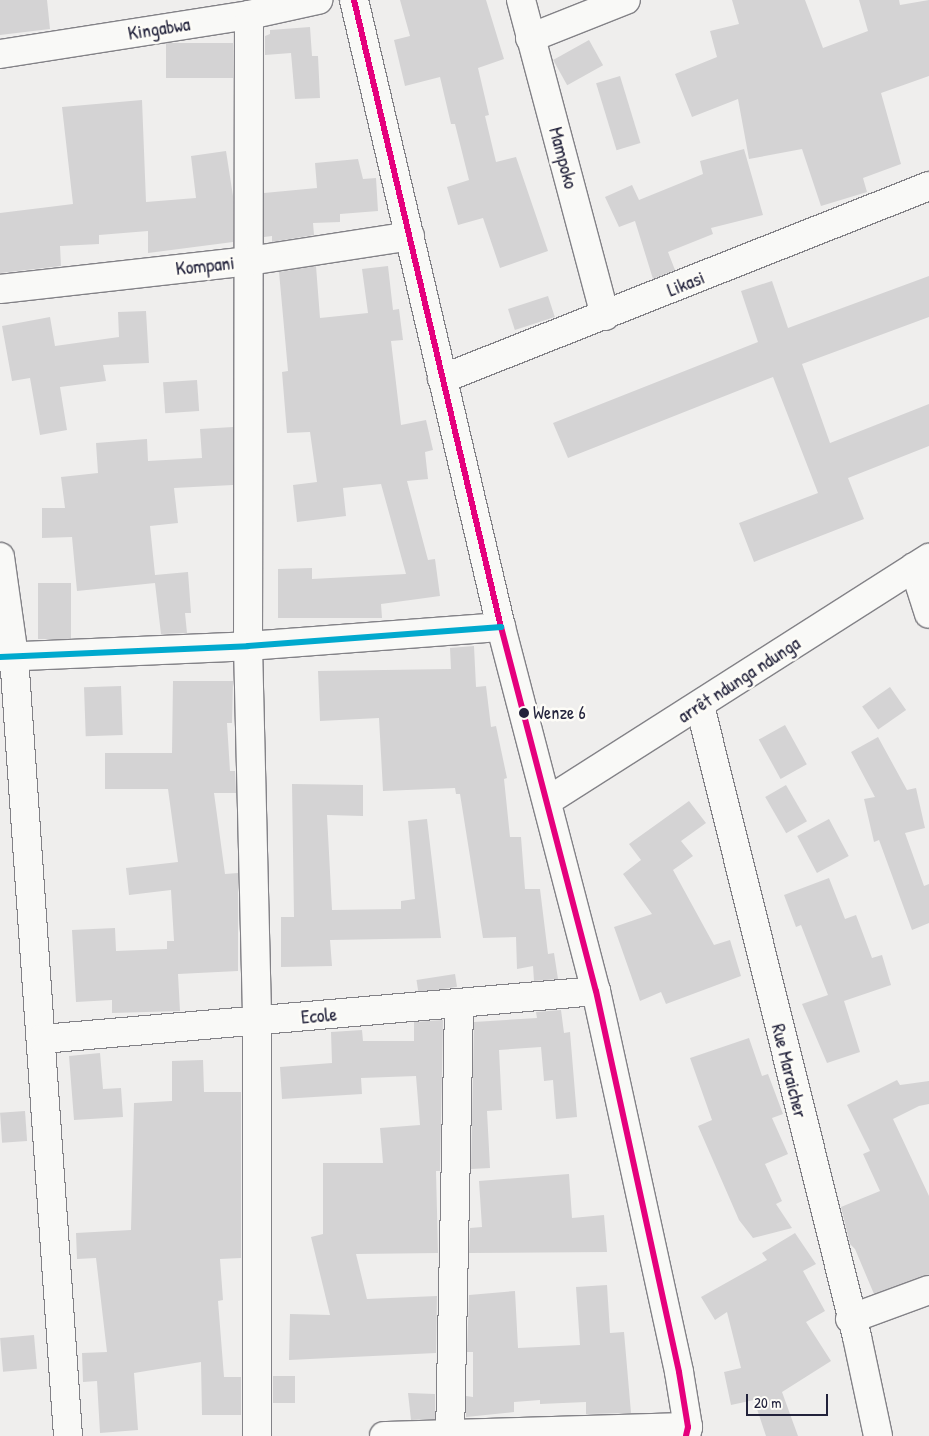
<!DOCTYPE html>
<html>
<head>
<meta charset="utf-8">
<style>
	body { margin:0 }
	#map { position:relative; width:929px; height:1436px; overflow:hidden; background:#efeeed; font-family:"Patrick Hand",sans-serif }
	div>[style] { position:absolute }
	.building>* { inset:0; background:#d4d3d4; transform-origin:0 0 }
	.roads { filter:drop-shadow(1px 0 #838287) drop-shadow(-1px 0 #838287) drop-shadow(0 1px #838287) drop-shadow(0 -1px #838287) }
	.minor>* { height:28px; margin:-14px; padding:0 14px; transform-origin:14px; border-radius:14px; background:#f9f9f7 }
	.bus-1>* { height:6px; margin:-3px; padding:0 3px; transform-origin:3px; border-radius:3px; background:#e5007d }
	.bus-2>* { height:6px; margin:-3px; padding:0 3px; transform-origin:3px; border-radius:3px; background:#00a9ce }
	.dots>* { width:14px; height:14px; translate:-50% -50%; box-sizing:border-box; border:2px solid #fdfcf7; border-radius:50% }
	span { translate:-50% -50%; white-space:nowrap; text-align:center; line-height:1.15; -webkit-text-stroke:5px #fdfcf7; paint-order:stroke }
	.bus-label { font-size:18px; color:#22223b }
	.left { translate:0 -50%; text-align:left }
	.street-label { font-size:19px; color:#22223b }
	.scale { position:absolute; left:746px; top:1394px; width:82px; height:22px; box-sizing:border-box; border:2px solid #22223b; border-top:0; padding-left:6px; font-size:15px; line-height:18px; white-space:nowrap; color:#22223b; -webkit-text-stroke:4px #fdfcf7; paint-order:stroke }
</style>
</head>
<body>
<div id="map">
	<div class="building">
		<div style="clip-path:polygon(0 0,47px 0,50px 29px,0 35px)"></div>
		<div style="clip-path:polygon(400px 0,486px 0,504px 59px,478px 68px,489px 115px,485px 116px,496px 162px,516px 157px,548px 251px,500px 268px,483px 218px,458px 225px,447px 187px,469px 180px,455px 124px,451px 124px,440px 77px,405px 86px,394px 40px,410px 36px)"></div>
		<div style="clip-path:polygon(732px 0,805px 0,823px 48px,868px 31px,859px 0,899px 0,900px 5px,929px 0,929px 76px,881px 93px,901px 164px,863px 178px,867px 192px,821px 206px,802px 149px,749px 159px,738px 99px,692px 117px,675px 74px,717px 57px,710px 31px,739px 24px)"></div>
		<div style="clip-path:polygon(310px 27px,312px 56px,318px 56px,320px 98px,295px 99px,291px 53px,265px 55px,265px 36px,270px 34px,270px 30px)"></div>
		<div style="left:589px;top:40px;width:29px;height:41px;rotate:61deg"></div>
		<div style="left:233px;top:43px;width:35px;height:67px;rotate:90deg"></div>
		<div style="left:620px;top:76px;width:70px;height:25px;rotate:73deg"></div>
		<div style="clip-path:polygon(142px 100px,146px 202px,196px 198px,191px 156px,226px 151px,233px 196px,233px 242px,148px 253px,148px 231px,99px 235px,99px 244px,60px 246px,61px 266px,0 273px,0 213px,73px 204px,62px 107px)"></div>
		<div style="clip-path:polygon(744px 149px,763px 215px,711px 228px,713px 234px,668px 252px,675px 270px,653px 279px,635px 221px,619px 227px,605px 197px,632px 185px,639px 200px,703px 174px,700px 161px)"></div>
		<div style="clip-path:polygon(358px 159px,363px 179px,376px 178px,378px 211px,340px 214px,340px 222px,313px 223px,314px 235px,272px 242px,272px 236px,264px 237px,264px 193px,317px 188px,315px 163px)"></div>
		<div style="clip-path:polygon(316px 266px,320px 318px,368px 313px,362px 269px,388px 266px,393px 310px,399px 309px,403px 340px,391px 341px,401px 425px,426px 420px,433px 450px,425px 452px,428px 479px,407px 481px,428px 560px,435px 559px,440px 596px,381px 604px,382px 618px,278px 618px,278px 569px,312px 568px,312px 579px,406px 574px,381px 484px,343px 488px,346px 516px,297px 522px,293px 485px,317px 482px,310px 432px,287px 433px,282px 372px,288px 371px,279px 272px)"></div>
		<div style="clip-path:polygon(929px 276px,929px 317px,802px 364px,830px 443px,929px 404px,929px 446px,848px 478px,864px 519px,754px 562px,739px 523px,818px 493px,773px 377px,568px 458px,553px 423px,758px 342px,741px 291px,772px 281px,788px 328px)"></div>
		<div style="left:548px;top:296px;width:22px;height:42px;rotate:72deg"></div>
		<div style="clip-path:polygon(146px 311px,149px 363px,103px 365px,106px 381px,60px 387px,67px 430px,40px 435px,30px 378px,12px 381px,2px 326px,50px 317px,55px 346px,119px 337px,118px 312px)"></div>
		<div style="left:197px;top:380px;width:31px;height:34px;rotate:86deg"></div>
		<div style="clip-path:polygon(233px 427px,233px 485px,174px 488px,178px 523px,150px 526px,155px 575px,188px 572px,191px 613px,185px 613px,187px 633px,161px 634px,155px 583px,77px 591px,72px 537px,42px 538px,42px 508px,65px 508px,61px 477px,98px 473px,96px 443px,147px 439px,148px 461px,202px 458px,200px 429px)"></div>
		<div style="left:38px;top:583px;width:33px;height:56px"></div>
		<div style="clip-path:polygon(474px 646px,476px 687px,486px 686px,491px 727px,496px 726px,507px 778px,504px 779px,510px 837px,521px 837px,525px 889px,540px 889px,548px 954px,554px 953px,558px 979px,534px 981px,533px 966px,517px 969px,516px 937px,483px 938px,460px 794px,456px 794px,455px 788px,383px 791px,379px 718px,320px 721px,318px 671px,451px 669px,450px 648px)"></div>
		<div style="clip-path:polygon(173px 681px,233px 681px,232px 723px,227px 723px,230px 771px,235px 771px,236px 793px,214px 793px,225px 874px,238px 873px,238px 971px,178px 974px,180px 1011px,112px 1013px,112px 1000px,76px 1002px,72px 930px,115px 928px,116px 951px,167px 949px,167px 941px,174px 941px,171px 890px,129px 895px,126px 868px,178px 862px,168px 789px,105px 789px,105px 753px,172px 753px)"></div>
		<div style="left:121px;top:686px;width:49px;height:37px;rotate:88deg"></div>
		<div style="left:890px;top:687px;width:28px;height:34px;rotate:55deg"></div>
		<div style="left:785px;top:725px;width:45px;height:30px;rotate:61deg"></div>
		<div style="clip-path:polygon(878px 737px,907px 790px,916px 788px,925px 828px,905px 833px,924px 886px,929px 884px,929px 923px,912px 930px,879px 840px,874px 842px,864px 799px,875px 797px,851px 752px)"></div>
		<div style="clip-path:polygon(292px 784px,363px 785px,363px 816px,327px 815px,332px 910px,401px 909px,401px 901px,415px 899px,408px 821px,427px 819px,441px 938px,330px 940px,332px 966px,281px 967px,281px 917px,294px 917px)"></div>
		<div style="left:786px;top:785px;width:42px;height:24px;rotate:60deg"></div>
		<div style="clip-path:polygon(689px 801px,706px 823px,681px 841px,693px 856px,673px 870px,714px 945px,730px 940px,741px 976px,666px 1004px,661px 992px,640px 1001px,614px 927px,652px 914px,623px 874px,641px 860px,629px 844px)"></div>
		<div style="left:829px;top:819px;width:42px;height:36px;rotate:62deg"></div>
		<div style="clip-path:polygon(829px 878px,845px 919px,856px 915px,872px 958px,882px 955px,891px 985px,844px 1001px,860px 1052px,827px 1063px,802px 1004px,828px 995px,801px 925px,796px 927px,784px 895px)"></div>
		<div style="left:455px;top:974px;width:13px;height:39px;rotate:81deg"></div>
		<div style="clip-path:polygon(561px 1010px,564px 1033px,570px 1032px,577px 1117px,556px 1119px,553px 1080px,544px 1081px,541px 1047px,499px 1050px,502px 1110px,487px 1111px,490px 1168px,471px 1169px,474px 1022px,537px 1018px,536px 1012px)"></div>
		<div style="clip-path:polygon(443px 1020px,440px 1171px,436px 1171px,438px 1253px,356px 1254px,367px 1299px,437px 1296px,436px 1353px,289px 1360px,290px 1314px,330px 1315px,311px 1237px,323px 1234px,323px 1163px,383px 1163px,380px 1128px,420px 1125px,416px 1076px,361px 1078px,362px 1094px,282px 1099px,280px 1067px,332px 1063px,331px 1032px,362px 1030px,363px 1041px,414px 1041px,414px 1022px)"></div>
		<div style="clip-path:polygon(749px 1038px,762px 1076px,768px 1074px,783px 1114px,772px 1118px,788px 1154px,765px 1164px,782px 1201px,776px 1204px,792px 1228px,753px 1238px,739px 1220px,698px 1126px,712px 1120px,690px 1058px)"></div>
		<div style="clip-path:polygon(100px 1053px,103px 1089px,121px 1088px,123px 1117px,74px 1120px,69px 1056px)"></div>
		<div style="clip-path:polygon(203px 1060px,204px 1092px,241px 1092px,241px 1258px,220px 1259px,223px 1300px,218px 1301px,224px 1377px,241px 1377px,241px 1415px,202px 1415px,201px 1362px,134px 1373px,138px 1430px,100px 1433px,97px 1381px,83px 1382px,82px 1353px,107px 1352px,96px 1258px,77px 1259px,76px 1233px,131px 1230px,134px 1103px,172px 1101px,172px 1061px)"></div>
		<div style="clip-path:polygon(897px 1080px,900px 1085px,929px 1081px,929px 1104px,919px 1106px,893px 1119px,929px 1196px,929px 1275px,874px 1294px,855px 1249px,850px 1244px,841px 1207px,880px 1191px,863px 1154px,870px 1151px,847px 1105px)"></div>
		<div style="left:25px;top:1111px;width:30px;height:25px;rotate:86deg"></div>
		<div style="clip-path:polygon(569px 1174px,572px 1218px,604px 1215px,607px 1252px,469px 1253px,470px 1228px,482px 1227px,479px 1181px)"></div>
		<div style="clip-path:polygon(795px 1233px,816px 1264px,803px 1271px,825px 1311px,806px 1322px,831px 1361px,782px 1392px,798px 1436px,766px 1436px,754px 1400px,731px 1405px,724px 1372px,741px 1368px,727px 1312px,715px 1320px,701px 1297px,767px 1260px,762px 1253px)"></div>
		<div style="clip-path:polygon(607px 1285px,610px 1333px,624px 1332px,631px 1413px,586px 1414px,586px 1402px,540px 1404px,540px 1400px,514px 1402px,514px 1412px,466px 1417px,466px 1396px,473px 1397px,473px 1352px,467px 1352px,469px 1295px,515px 1291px,518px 1348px,580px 1345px,576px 1287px)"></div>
		<div style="left:34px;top:1335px;width:34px;height:34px;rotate:85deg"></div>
		<div style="left:273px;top:1376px;width:22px;height:27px"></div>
		<div style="clip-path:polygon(408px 1393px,435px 1394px,435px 1419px,411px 1420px)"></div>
	</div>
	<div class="roads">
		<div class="minor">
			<div style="left:354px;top:0;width:644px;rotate:76.81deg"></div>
			<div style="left:501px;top:627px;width:376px;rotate:75.4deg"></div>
			<div style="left:596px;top:991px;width:390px;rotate:77.7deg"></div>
			<div style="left:679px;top:1372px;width:56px;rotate:80.7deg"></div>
			<div style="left:688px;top:1427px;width:9px;rotate:103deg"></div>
			<div style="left:521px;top:0;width:327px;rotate:75.1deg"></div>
			<div style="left:249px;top:15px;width:631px;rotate:90.09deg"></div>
			<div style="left:248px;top:646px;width:376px;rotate:88.6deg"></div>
			<div style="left:257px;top:1022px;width:414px;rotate:90deg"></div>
			<div style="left:530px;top:38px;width:103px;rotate:-21.6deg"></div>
			<div style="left:0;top:54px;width:252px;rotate:-8.9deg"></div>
			<div style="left:249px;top:15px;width:71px;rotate:-12.3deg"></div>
			<div style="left:0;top:289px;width:251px;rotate:-6.4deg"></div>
			<div style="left:249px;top:261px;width:163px;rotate:-8.8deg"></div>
			<div style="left:442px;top:379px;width:524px;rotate:-21.62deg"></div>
			<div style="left:0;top:557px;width:100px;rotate:82deg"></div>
			<div style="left:14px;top:656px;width:782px;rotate:86.04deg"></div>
			<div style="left:914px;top:567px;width:49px;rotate:72.3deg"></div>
			<div style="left:0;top:657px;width:248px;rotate:-2.5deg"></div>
			<div style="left:248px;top:646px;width:254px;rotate:-4.3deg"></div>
			<div style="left:700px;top:706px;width:650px;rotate:76.03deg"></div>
			<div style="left:857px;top:1337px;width:101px;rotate:78deg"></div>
			<div style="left:549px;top:800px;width:451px;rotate:-32.5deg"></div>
			<div style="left:42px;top:1039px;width:556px;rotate:-4.95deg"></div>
			<div style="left:850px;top:1319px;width:84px;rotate:-20.2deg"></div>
			<div style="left:384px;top:1436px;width:304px;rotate:-1.7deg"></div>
			<div style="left:450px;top:1436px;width:433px;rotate:-88.8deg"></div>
		</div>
	</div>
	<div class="bus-1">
		<div style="left:354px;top:0;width:644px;rotate:76.81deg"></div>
		<div style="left:501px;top:627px;width:376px;rotate:75.4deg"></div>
		<div style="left:596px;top:991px;width:390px;rotate:77.7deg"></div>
		<div style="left:679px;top:1372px;width:56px;rotate:80.7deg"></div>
		<div style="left:688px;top:1427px;width:9px;rotate:103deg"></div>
	</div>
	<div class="bus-2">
		<div style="left:0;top:657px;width:248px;rotate:-2.5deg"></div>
		<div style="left:248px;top:646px;width:254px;rotate:-4.3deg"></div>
	</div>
	<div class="dots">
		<div style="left:524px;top:713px;background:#22223b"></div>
	</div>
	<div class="bus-label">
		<span class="left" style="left:533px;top:713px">Wenze 6</span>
	</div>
	<div class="street-label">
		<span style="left:159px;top:29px;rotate:-9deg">Kingabwa</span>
		<span style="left:563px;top:158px;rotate:75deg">Mampoko</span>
		<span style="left:205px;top:266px;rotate:-6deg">Kompani</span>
		<span style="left:686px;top:284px;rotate:-22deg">Likasi</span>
		<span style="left:739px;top:680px;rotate:-33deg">arrêt ndunga ndunga</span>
		<span style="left:319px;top:1016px;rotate:-5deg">Ecole</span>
		<span style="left:789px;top:1071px;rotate:76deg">Rue Maraicher</span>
	</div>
	<div class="scale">20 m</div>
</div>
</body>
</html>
